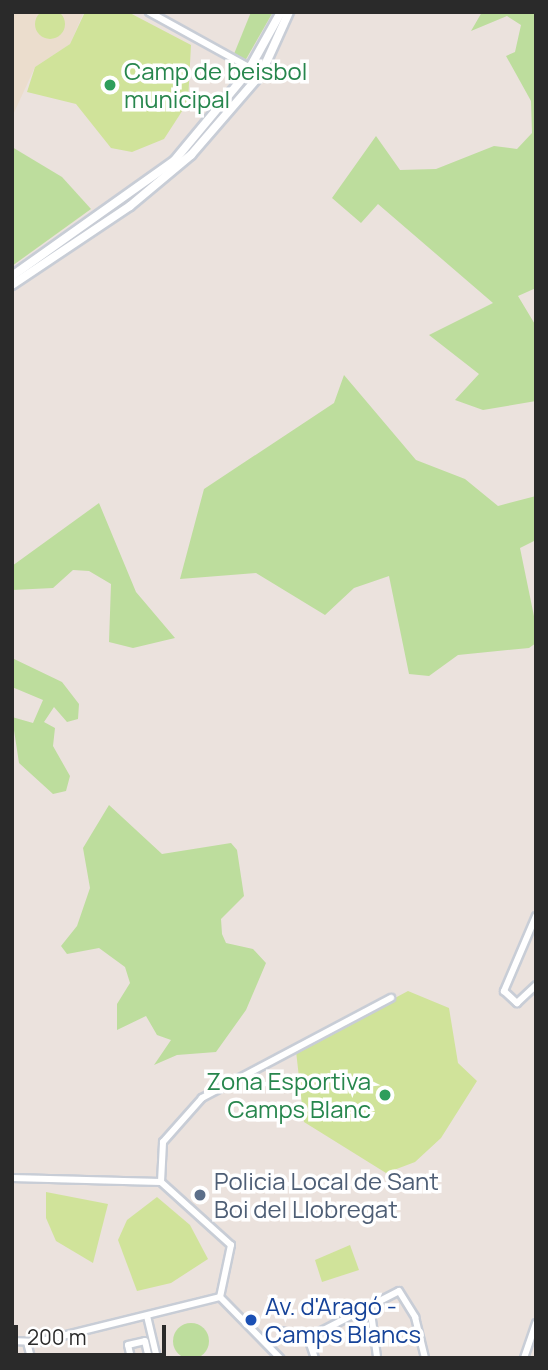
<!DOCTYPE html>
<html>
<head>
<meta charset="utf-8">
<style>
	body { margin:0 }
	#map { position:relative; width:548px; height:1370px; overflow:hidden; background:#ebe2dd; font-family:Manrope,sans-serif }
	div>[style] { position:absolute }
	.education>* { inset:0; background:#ebddcd }
	.green>* { inset:0; background:#bddd9d }
	.round { border-radius:50% }
	.pitch>* { inset:0; background:#d0e39a }
	.roads { filter:drop-shadow(2px 0 #c8cdd6) drop-shadow(-2px 0 #c8cdd6) drop-shadow(0 2px #c8cdd6) drop-shadow(0 -2px #c8cdd6) }
	.street>* { height:6px; margin:-3px; padding:0 3px; transform-origin:3px; border-radius:3px; background:#fff }
	.secondary>* { height:8px; margin:-4px; padding:0 4px; transform-origin:4px; border-radius:4px; background:#fff }
	.dots>* { width:19px; height:19px; translate:-50% -50%; box-sizing:border-box; border:4px solid #fff; border-radius:50% }
	span { translate:-50% -50%; white-space:nowrap; text-align:center; line-height:1.15; -webkit-text-stroke:7px #fff; paint-order:stroke }
	.leisure-label { font-size:24px; color:#27864d }
	.left { translate:0 -50%; text-align:left }
	.right { translate:-100% -50%; text-align:right }
	.service-label { font-size:24px; color:#4e5e75 }
	.transit-label { font-size:24px; color:#164399 }
	.frame { position:absolute; inset:0; border:14px solid #2a2a2a; pointer-events:none }
	.scale { position:absolute; left:14px; top:1325px; width:152px; height:32px; box-sizing:border-box; border:4px solid #2a2a2a; border-top:0; padding-left:9px; font-size:21px; line-height:24px; white-space:nowrap; color:#2a2a2a; -webkit-text-stroke:5px #fff; paint-order:stroke }
</style>
</head>
<body>
<div id="map">
	<div class="education">
		<div style="clip-path:polygon(12px 12px,84px 12px,70px 44px,35px 67px,12px 117px)"></div>
	</div>
	<div class="green">
		<div style="clip-path:polygon(251px 12px,273px 12px,245px 61px,234px 54px)"></div>
		<div style="clip-path:polygon(482px 12px,536px 12px,536px 288px,518px 296px,536px 326px,536px 401px,483px 410px,455px 400px,479px 374px,429px 335px,493px 303px,378px 204px,361px 223px,332px 198px,376px 136px,400px 170px,436px 169px,494px 146px,517px 149px,532px 133px,531px 101px,506px 56px,515px 52px,521px 25px,507px 16px,471px 31px)"></div>
		<div style="clip-path:polygon(12px 147px,62px 177px,91px 209px,12px 266px)"></div>
		<div style="clip-path:polygon(344px 375px,416px 460px,465px 479px,498px 506px,536px 496px,536px 540px,520px 548px,536px 626px,536px 643px,529px 648px,458px 655px,429px 676px,409px 674px,389px 576px,354px 588px,325px 615px,256px 573px,180px 579px,204px 489px,334px 403px)"></div>
		<div style="clip-path:polygon(99px 503px,136px 592px,175px 638px,133px 648px,109px 642px,111px 584px,89px 571px,73px 570px,53px 588px,12px 590px,12px 566px)"></div>
		<div style="clip-path:polygon(12px 658px,62px 682px,79px 704px,78px 719px,67px 722px,54px 707px,44px 722px,55px 728px,53px 746px,70px 776px,66px 791px,53px 794px,19px 763px,12px 717px,33px 723px,43px 700px,12px 687px)"></div>
		<div style="clip-path:polygon(109px 805px,162px 854px,231px 843px,237px 850px,244px 896px,221px 919px,222px 934px,226px 943px,253px 949px,266px 963px,246px 1010px,216px 1052px,177px 1055px,154px 1065px,171px 1040px,157px 1035px,146px 1016px,117px 1030px,117px 1004px,130px 983px,125px 967px,99px 948px,67px 954px,61px 946px,77px 926px,90px 888px,83px 848px)"></div>
		<div class="round" style="left:173px;top:1323px;width:36px;height:36px"></div>
	</div>
	<div class="pitch">
		<div class="round" style="left:35px;top:9px;width:30px;height:30px"></div>
		<div style="clip-path:polygon(85px 12px,128px 12px,191px 45px,188px 102px,164px 139px,132px 152px,111px 148px,76px 104px,27px 92px,35px 67px,70px 44px)"></div>
		<div style="clip-path:polygon(408px 991px,449px 1008px,458px 1063px,477px 1081px,441px 1138px,415px 1162px,386px 1173px,304px 1122px,296px 1051px)"></div>
		<div style="clip-path:polygon(46px 1192px,108px 1204px,93px 1263px,56px 1241px,46px 1218px)"></div>
		<div style="clip-path:polygon(157px 1197px,190px 1225px,208px 1259px,171px 1283px,137px 1291px,118px 1240px,127px 1220px)"></div>
		<div style="clip-path:polygon(350px 1245px,359px 1270px,322px 1282px,315px 1260px)"></div>
	</div>
	<div class="roads">
		<div class="street">
			<div style="left:149px;top:12px;width:112px;rotate:28.9deg"></div>
			<div style="left:536px;top:916px;width:82px;rotate:113.1deg"></div>
			<div style="left:504px;top:991px;width:18px;rotate:43deg"></div>
			<div style="left:517px;top:1003px;width:26px;rotate:-43deg"></div>
			<div style="left:12px;top:1178px;width:149px;rotate:1.5deg"></div>
			<div style="left:161px;top:1182px;width:94px;rotate:42deg"></div>
			<div style="left:231px;top:1245px;width:53px;rotate:101.9deg"></div>
			<div style="left:161px;top:1182px;width:40px;rotate:-87.1deg"></div>
			<div style="left:163px;top:1142px;width:59px;rotate:-48.4deg"></div>
			<div style="left:202px;top:1098px;width:214px;rotate:-27.9deg"></div>
			<div style="left:220px;top:1297px;width:86px;rotate:45.5deg"></div>
			<div style="left:370px;top:1305px;width:52px;rotate:82.3deg"></div>
			<div style="left:147px;top:1316px;width:43px;rotate:76.6deg"></div>
			<div style="left:281px;top:1331px;width:28px;rotate:15deg"></div>
			<div style="left:308px;top:1338px;width:102px;rotate:-27.3deg"></div>
			<div style="left:399px;top:1291px;width:31px;rotate:58deg"></div>
			<div style="left:415px;top:1317px;width:42px;rotate:76.3deg"></div>
			<div style="left:308px;top:1338px;width:21px;rotate:71deg"></div>
			<div style="left:12px;top:1341px;width:26px;rotate:2deg"></div>
			<div style="left:38px;top:1342px;width:187px;rotate:-13.9deg"></div>
			<div style="left:27px;top:1342px;width:16px;rotate:76deg"></div>
			<div style="left:131px;top:1358px;width:13px;rotate:-103deg"></div>
			<div style="left:128px;top:1345px;width:17px;rotate:-13deg"></div>
			<div style="left:145px;top:1341px;width:17px;rotate:77deg"></div>
			<div style="left:524px;top:1358px;width:37px;rotate:-71deg"></div>
		</div>
		<div class="secondary">
			<div style="left:247px;top:73px;width:70px;rotate:-60.9deg"></div>
			<div style="left:12px;top:276px;width:199px;rotate:-35.4deg"></div>
			<div style="left:174px;top:161px;width:114px;rotate:-50.3deg"></div>
			<div style="left:12px;top:285px;width:142px;rotate:-33.8deg"></div>
			<div style="left:130px;top:206px;width:80px;rotate:-39.9deg"></div>
			<div style="left:191px;top:155px;width:107px;rotate:-49.2deg"></div>
			<div style="left:261px;top:74px;width:68px;rotate:-65.7deg"></div>
		</div>
	</div>
	<div class="dots">
		<div style="left:110px;top:85px;background:#2e9e5b"></div>
		<div style="left:385px;top:1095px;background:#2e9e5b"></div>
		<div style="left:200px;top:1195px;background:#5c6f8a"></div>
		<div style="left:251px;top:1320px;background:#1a4fb4"></div>
	</div>
	<div class="leisure-label">
		<span class="left" style="left:124px;top:85px">Camp de beisbol<br>municipal</span>
		<span class="right" style="left:371px;top:1095px">Zona Esportiva<br>Camps Blanc</span>
	</div>
	<div class="service-label">
		<span class="left" style="left:214px;top:1195px">Policia Local de Sant<br>Boi del Llobregat</span>
	</div>
	<div class="transit-label">
		<span class="left" style="left:265px;top:1320px">Av. d'Aragó -<br>Camps Blancs</span>
	</div>
	<div class="frame"></div>
	<div class="scale">200 m</div>
</div>
</body>
</html>
